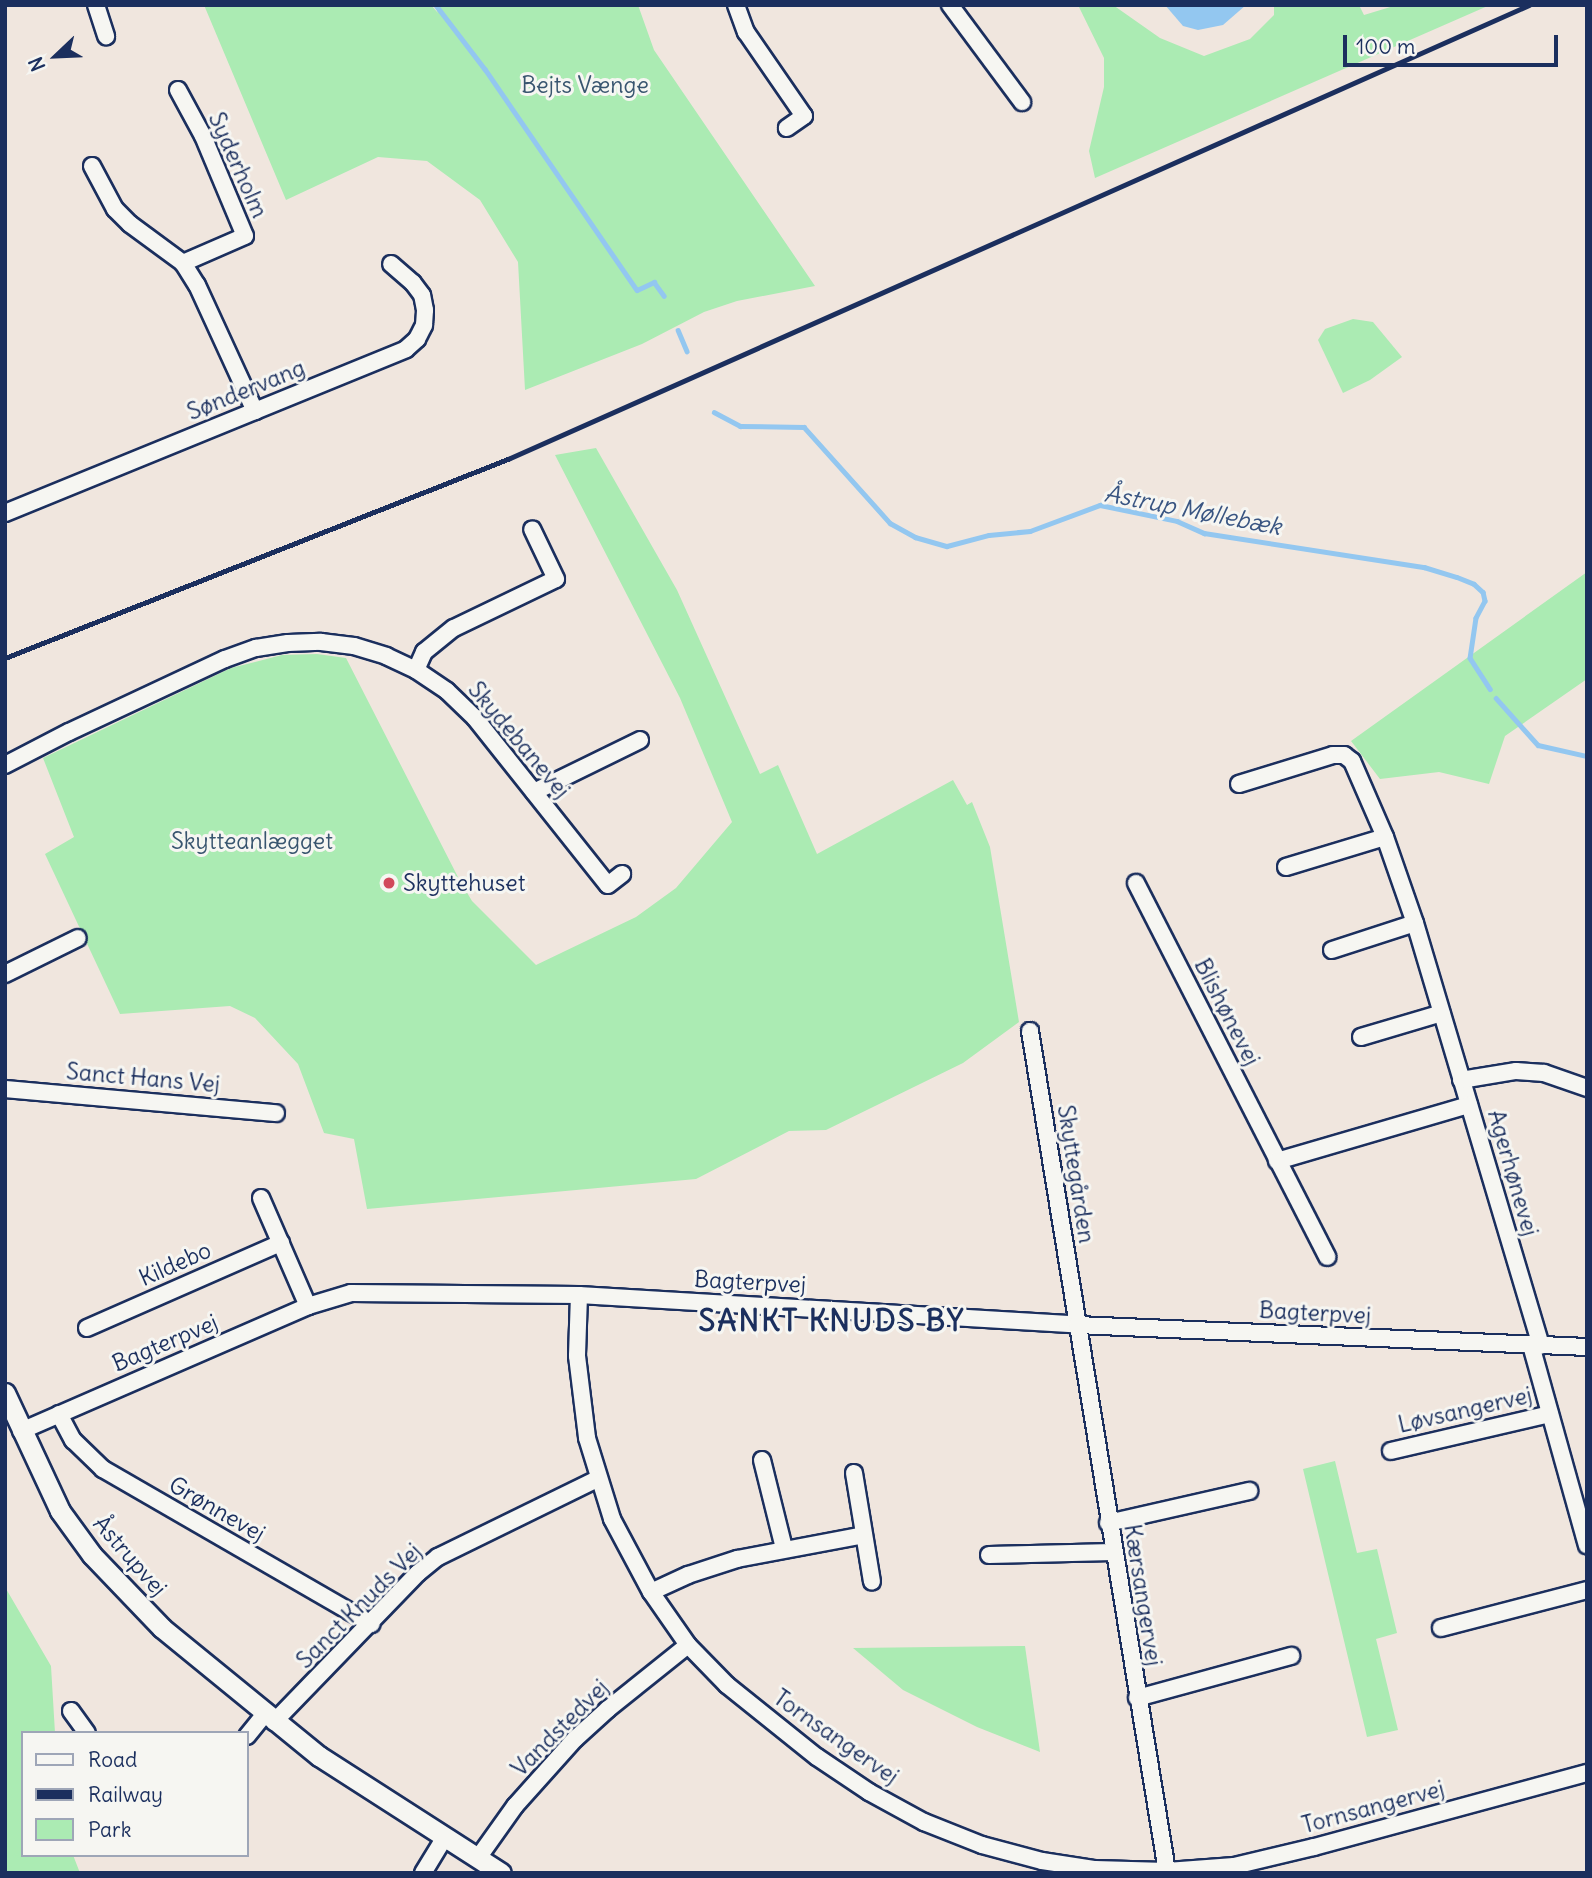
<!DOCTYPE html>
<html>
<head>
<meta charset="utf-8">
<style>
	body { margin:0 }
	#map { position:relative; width:1592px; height:1878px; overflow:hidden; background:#f0e6de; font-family:Delius,sans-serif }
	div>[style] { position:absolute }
	.green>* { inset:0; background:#abebb3 }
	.water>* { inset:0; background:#93c7f0 }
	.stream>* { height:4.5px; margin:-2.25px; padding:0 2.25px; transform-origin:2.25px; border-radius:2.25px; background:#93c7f0 }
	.roads { filter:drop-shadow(2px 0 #1b2f5e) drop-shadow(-2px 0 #1b2f5e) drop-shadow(0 2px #1b2f5e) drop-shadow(0 -2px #1b2f5e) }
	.minor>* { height:16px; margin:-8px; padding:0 8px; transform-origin:8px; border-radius:8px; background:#f6f6f2 }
	.tertiary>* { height:19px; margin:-9.5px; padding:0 9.5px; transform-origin:9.5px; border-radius:9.5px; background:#f6f6f2 }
	.rail>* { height:4.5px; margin:-2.25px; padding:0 2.25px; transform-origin:2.25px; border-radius:2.25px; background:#1b2f5e }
	.dots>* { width:19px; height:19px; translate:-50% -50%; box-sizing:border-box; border:4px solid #f6f6f2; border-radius:50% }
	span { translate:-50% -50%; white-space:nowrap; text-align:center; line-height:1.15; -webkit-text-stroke:6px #f6f6f2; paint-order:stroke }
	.park-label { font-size:23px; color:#38556f }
	.street-label { font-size:23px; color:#1b2f5e }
	.poi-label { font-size:23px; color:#1b2f5e }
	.left { translate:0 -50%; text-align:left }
	.water-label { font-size:24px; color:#395582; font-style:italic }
	.district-label { font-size:30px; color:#1b2f5e; font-weight:700; letter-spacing:2px }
	.frame { position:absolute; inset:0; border:7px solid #1b2f5e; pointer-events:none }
	.legend { position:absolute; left:21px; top:1731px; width:228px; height:126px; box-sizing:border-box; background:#f6f6f2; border:2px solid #9ea6b7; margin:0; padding:9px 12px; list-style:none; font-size:21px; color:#1b2f5e }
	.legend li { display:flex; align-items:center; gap:14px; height:35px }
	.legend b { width:35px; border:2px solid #9ea6b7 }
	.north { position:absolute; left:21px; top:21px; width:70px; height:70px; -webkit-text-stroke:5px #f6f6f2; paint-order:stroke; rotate:247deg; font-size:19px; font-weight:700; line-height:28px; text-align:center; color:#1b2f5e }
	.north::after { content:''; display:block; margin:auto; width:24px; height:32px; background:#1b2f5e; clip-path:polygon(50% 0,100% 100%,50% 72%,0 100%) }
	.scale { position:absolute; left:1343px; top:35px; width:215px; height:32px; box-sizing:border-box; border:4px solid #1b2f5e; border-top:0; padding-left:9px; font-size:21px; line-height:24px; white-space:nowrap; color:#1b2f5e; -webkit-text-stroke:5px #f6f6f2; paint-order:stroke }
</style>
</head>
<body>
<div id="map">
	<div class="green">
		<div style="clip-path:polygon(204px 5px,431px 5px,438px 13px,434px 5px,638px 5px,654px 50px,815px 286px,737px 301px,704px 312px,642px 344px,525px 390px,518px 262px,480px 200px,427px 161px,378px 157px,286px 200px)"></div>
		<div style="clip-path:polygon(1078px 5px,1113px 5px,1160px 38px,1204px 56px,1250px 39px,1274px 15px,1274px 5px,1359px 5px,1364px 15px,1397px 5px,1490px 5px,1095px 178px,1089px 151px,1104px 87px,1104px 58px)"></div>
		<div style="clip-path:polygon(1353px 319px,1373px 322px,1402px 357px,1370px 380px,1343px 393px,1318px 340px,1325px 329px)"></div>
		<div style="clip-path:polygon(596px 448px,677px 590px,760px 774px,778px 765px,817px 854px,953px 780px,967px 805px,972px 802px,990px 847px,1019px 1022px,963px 1063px,826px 1130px,789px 1131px,696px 1179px,367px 1209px,354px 1139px,324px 1133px,298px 1064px,255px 1018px,230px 1006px,120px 1014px,45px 854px,74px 837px,43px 758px,231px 668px,282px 655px,317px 654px,346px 658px,460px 881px,472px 901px,536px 965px,636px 917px,676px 888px,732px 822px,680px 698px,555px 455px)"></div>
		<div style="clip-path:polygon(1587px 572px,1587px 679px,1505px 736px,1489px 784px,1439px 772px,1380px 779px,1351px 741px)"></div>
		<div style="clip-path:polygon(1335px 1461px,1357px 1553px,1377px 1549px,1397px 1633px,1376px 1639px,1398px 1730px,1367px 1737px,1303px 1469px)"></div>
		<div style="clip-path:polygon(5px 1587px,51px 1666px,55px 1733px,23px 1733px,23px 1855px,73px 1855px,80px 1873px,5px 1873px)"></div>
		<div style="clip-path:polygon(1025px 1646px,1040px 1752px,977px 1727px,903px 1690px,853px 1648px)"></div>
	</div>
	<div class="water">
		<div style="clip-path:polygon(1165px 5px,1246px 5px,1223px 25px,1198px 30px,1183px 26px)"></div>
	</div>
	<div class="stream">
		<div style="left:436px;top:5px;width:81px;rotate:52.6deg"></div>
		<div style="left:485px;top:69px;width:268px;rotate:55.5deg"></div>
		<div style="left:637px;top:290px;width:19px;rotate:-25deg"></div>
		<div style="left:654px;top:282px;width:17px;rotate:54deg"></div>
		<div style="left:678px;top:330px;width:23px;rotate:67deg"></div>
		<div style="left:714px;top:412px;width:30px;rotate:28deg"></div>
		<div style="left:740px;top:426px;width:64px;rotate:0.9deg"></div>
		<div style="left:804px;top:427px;width:129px;rotate:48.1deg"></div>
		<div style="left:890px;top:523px;width:29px;rotate:29deg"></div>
		<div style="left:915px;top:537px;width:33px;rotate:16deg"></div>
		<div style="left:947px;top:546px;width:43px;rotate:-14.7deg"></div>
		<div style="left:989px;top:535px;width:41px;rotate:-5.6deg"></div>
		<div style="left:1030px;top:531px;width:75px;rotate:-20.4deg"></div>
		<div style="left:1100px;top:505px;width:79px;rotate:11.7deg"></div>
		<div style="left:1177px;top:521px;width:30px;rotate:24deg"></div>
		<div style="left:1204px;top:533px;width:223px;rotate:8.8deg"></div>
		<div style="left:1424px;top:567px;width:34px;rotate:17deg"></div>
		<div style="left:1457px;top:577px;width:18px;rotate:22deg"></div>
		<div style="left:1474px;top:584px;width:12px;rotate:42deg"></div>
		<div style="left:1483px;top:592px;width:9px;rotate:77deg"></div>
		<div style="left:1485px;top:601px;width:19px;rotate:118deg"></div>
		<div style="left:1476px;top:618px;width:40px;rotate:98.5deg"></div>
		<div style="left:1470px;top:658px;width:37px;rotate:57deg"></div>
		<div style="left:1496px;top:698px;width:63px;rotate:48.2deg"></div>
		<div style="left:1538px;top:745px;width:50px;rotate:12.7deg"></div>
	</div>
	<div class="roads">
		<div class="minor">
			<div style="left:96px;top:5px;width:33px;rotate:72deg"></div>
			<div style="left:736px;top:5px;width:29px;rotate:70deg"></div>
			<div style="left:746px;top:32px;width:102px;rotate:55.4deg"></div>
			<div style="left:804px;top:116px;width:21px;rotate:145deg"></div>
			<div style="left:950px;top:5px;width:121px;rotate:53.4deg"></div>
			<div style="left:178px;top:90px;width:52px;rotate:61.5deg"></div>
			<div style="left:203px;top:136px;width:108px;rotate:67.2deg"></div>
			<div style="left:245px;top:236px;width:68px;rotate:156.5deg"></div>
			<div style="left:92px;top:166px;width:49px;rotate:61.9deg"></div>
			<div style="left:115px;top:209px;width:21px;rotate:45deg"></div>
			<div style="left:130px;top:224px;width:66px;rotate:36.3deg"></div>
			<div style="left:183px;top:263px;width:26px;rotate:58deg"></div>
			<div style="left:197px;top:285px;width:139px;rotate:65.3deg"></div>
			<div style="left:5px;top:513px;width:433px;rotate:-22.2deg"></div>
			<div style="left:406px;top:349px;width:15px;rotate:-42deg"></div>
			<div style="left:417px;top:339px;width:16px;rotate:-63deg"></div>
			<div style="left:424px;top:325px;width:15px;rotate:-86deg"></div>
			<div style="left:425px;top:310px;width:15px;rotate:-101deg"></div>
			<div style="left:422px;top:295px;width:15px;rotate:-127deg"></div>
			<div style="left:413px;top:283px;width:29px;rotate:-139deg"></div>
			<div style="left:416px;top:670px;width:20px;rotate:-66deg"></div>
			<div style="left:424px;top:652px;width:38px;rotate:-39deg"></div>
			<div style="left:454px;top:628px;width:113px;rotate:-25.7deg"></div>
			<div style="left:556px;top:579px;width:55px;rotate:-115.6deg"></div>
			<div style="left:5px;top:765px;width:72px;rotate:-27.3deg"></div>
			<div style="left:69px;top:732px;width:172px;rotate:-25.1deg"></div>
			<div style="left:225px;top:659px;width:33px;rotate:-20deg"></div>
			<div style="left:256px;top:648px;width:32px;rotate:-9deg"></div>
			<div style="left:288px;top:643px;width:33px;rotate:-2deg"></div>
			<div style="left:321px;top:642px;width:33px;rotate:7deg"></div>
			<div style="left:354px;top:646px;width:34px;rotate:17deg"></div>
			<div style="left:386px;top:656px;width:33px;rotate:25deg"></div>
			<div style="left:416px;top:670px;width:37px;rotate:34deg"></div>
			<div style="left:447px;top:691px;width:39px;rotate:44deg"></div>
			<div style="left:475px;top:718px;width:213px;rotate:51.5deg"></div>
			<div style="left:608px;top:885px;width:18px;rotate:-38deg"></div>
			<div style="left:1239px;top:784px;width:98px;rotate:-17.1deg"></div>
			<div style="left:1333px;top:755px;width:11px"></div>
			<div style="left:1344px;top:755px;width:10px;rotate:37deg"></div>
			<div style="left:1352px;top:761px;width:83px;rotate:66.5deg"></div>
			<div style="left:1385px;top:837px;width:91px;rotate:70.8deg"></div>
			<div style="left:1415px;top:923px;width:441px;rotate:73.4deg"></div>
			<div style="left:534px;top:792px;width:118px;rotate:-26.1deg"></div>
			<div style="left:1286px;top:867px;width:103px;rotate:-16.9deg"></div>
			<div style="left:1136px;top:883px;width:420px;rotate:62.9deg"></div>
			<div style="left:1332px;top:950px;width:87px;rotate:-18deg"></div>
			<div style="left:5px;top:974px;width:81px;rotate:-26.3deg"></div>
			<div style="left:1030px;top:1031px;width:851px;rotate:80.74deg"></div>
			<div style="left:1361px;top:1037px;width:84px;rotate:-16.5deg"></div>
			<div style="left:1461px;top:1080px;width:56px;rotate:-9.3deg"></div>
			<div style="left:1516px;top:1071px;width:28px;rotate:4deg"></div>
			<div style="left:1544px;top:1073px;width:46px;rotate:19.2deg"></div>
			<div style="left:5px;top:1089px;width:272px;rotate:5.1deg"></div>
			<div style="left:1277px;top:1161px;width:200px;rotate:-16.3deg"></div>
			<div style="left:261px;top:1198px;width:118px;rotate:66.5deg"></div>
			<div style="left:579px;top:1295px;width:61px;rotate:91.9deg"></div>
			<div style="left:577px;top:1356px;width:83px;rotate:83deg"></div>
			<div style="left:587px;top:1438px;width:85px;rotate:72.8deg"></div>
			<div style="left:612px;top:1519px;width:83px;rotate:61.9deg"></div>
			<div style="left:651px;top:1592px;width:65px;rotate:55.1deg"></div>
			<div style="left:688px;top:1645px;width:56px;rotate:45.7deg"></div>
			<div style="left:727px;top:1685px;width:115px;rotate:38.7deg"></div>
			<div style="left:817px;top:1757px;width:63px;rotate:33.9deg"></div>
			<div style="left:869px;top:1792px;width:63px;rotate:28.6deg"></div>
			<div style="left:924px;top:1822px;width:62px;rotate:21.6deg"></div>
			<div style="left:982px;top:1845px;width:62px;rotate:14.9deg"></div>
			<div style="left:1042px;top:1861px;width:54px;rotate:8.6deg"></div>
			<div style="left:1095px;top:1869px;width:72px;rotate:1.6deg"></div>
			<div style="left:1167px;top:1871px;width:67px;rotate:-4.3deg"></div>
			<div style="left:1234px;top:1866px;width:82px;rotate:-13.4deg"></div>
			<div style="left:1314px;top:1847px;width:283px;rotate:-15.2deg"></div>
			<div style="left:87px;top:1328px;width:212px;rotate:-23.7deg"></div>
			<div style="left:1531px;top:1345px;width:208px;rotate:74.4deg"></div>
			<div style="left:59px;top:1414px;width:30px;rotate:62deg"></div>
			<div style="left:73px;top:1440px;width:42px;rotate:44deg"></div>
			<div style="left:103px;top:1469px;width:310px;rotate:30deg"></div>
			<div style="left:21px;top:1431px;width:313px;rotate:-23.5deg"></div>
			<div style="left:308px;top:1306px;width:45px;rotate:-16.8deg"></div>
			<div style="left:351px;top:1293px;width:228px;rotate:0.5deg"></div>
			<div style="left:579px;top:1295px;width:499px;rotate:3.4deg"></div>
			<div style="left:1077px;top:1325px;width:510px;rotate:2.47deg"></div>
			<div style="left:1391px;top:1451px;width:163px;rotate:-13.1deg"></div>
			<div style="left:762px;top:1460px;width:91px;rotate:76deg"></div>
			<div style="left:854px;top:1473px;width:110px;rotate:80.6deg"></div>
			<div style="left:1108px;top:1523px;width:145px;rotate:-12.8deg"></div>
			<div style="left:989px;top:1555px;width:124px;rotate:-1.4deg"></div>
			<div style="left:651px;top:1592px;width:41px;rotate:-24.7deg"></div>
			<div style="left:688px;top:1575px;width:52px;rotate:-18.1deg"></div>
			<div style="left:737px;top:1559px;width:129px;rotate:-10.7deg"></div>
			<div style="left:1441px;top:1628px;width:151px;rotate:-14.6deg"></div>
			<div style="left:1137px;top:1698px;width:160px;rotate:-15.3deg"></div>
			<div style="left:71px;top:1711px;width:27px;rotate:54deg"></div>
			<div style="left:274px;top:1722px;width:207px;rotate:-46deg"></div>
			<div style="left:418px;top:1573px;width:26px;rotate:-39deg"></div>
			<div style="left:438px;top:1557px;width:177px;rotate:-26.1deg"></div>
			<div style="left:247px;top:1736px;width:28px;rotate:-51deg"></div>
			<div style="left:478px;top:1858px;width:64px;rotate:-54.6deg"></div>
			<div style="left:515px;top:1806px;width:90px;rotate:-48.2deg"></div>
			<div style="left:575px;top:1739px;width:45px;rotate:-42.3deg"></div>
			<div style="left:608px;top:1709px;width:102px;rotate:-38.7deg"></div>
			<div style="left:423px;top:1873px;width:42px;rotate:-58.6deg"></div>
		</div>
		<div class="tertiary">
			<div style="left:5px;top:1393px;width:130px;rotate:65deg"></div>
			<div style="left:60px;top:1511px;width:54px;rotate:54deg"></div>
			<div style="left:92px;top:1555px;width:101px;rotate:46.2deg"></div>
			<div style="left:162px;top:1628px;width:203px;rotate:39.2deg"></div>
			<div style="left:319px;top:1756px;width:216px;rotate:32.7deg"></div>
		</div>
	</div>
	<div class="rail">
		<div style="left:5px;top:658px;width:541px;rotate:-21.59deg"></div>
		<div style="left:508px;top:459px;width:1117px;rotate:-23.97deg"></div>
	</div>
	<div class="dots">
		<div style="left:389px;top:883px;background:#d1495b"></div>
	</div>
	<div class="park-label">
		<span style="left:585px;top:85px">Bejts Vænge</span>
		<span style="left:252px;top:841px">Skytteanlægget</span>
	</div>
	<div class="street-label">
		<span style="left:238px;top:165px;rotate:66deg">Syderholm</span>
		<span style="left:246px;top:390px;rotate:-22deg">Søndervang</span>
		<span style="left:519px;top:740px;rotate:50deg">Skydebanevej</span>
		<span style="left:1227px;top:1012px;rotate:63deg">Blishønevej</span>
		<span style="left:143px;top:1078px;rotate:5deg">Sanct Hans Vej</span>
		<span style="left:1513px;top:1173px;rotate:74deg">Agerhønevej</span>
		<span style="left:1076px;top:1174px;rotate:81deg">Skyttegården</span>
		<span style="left:175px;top:1264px;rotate:-24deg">Kildebo</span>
		<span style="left:750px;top:1282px;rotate:3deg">Bagterpvej</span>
		<span style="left:1315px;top:1313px;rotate:3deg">Bagterpvej</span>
		<span style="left:165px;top:1343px;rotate:-23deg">Bagterpvej</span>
		<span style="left:1465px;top:1410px;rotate:-13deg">Løvsangervej</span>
		<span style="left:217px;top:1509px;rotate:30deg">Grønnevej</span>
		<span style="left:130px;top:1556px;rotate:49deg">Åstrupvej</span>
		<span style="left:1143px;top:1595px;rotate:81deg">Kærsangervej</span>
		<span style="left:359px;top:1606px;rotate:-45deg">Sanct Knuds Vej</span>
		<span style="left:560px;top:1728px;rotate:-45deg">Vandstedvej</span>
		<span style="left:836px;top:1737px;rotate:35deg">Tornsangervej</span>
		<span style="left:1373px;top:1807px;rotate:-15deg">Tornsangervej</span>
	</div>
	<div class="poi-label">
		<span class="left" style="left:403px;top:883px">Skyttehuset</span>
	</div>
	<div class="water-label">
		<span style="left:1193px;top:510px;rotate:11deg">Åstrup Møllebæk</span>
	</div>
	<div class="district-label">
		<span style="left:832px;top:1320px">SANKT KNUDS BY</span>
	</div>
	<div class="frame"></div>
	<ul class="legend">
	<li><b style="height:9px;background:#f6f6f2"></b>Road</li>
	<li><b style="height:9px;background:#1b2f5e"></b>Railway</li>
	<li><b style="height:19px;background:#abebb3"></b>Park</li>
	</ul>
	<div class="north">N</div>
	<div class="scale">100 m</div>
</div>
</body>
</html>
